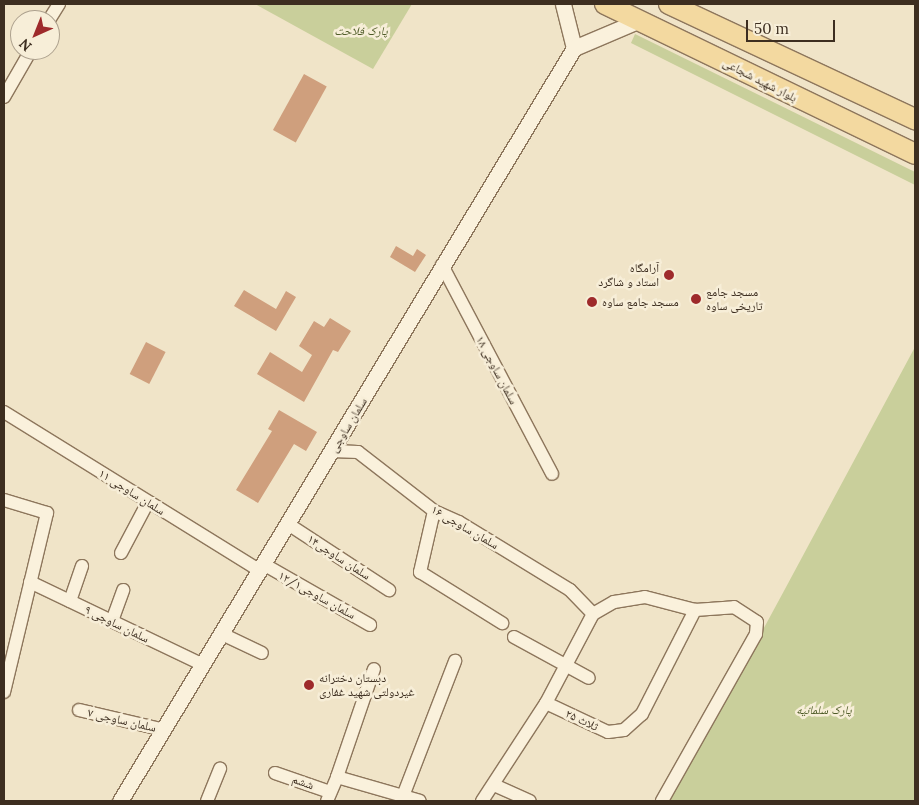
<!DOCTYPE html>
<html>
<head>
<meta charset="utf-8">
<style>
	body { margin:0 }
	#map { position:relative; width:919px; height:805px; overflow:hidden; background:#f0e4c8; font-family:Lora,"Noto Naskh Arabic",serif }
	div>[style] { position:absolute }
	.green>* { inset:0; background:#c9cf9b }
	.building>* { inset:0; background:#cf9f7d; transform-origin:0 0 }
	.roads { filter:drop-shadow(1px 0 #8d765c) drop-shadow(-1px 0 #8d765c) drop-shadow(0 1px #8d765c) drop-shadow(0 -1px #8d765c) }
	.minor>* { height:12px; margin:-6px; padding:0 6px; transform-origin:6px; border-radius:6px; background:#faf1dc }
	.tertiary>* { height:15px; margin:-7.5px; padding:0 7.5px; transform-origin:7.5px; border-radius:7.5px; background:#faf1dc }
	.primary>* { height:20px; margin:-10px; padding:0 10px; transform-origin:10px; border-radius:10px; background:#f3d9a0 }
	.dots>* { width:14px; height:14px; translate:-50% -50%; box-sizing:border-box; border:2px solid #f7eed8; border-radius:50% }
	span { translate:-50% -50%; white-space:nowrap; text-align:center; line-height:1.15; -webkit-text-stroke:5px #f7eed8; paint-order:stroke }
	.park-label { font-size:12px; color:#4d5a26; font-style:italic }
	.street-label { font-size:12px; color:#3d2e20 }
	.poi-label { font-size:12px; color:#3d2e20 }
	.right { translate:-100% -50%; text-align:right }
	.left { translate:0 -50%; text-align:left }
	.frame { position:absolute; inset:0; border:5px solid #3d2e20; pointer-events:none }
	.north { position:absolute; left:10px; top:10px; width:50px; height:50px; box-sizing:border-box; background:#f7eed8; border:1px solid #ada18e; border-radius:50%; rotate:224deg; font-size:14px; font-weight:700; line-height:20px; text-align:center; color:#3d2e20 }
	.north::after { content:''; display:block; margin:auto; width:18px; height:22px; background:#9e2a2b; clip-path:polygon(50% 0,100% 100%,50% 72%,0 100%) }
	.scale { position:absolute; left:746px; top:20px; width:89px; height:22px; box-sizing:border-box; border:2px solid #3d2e20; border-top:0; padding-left:6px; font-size:15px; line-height:18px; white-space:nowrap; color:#3d2e20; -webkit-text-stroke:4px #f7eed8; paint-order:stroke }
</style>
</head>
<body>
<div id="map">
	<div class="green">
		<div style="clip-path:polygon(255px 4px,412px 4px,373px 69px)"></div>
		<div style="clip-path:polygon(635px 34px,915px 172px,915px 185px,631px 43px)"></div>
		<div style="clip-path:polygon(915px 347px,915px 801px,670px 801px,785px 589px)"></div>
	</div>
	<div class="building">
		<div style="left:304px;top:74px;width:26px;height:64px;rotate:29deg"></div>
		<div style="clip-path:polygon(396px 246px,413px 256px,417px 249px,426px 255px,415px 272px,390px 257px)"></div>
		<div style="clip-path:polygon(244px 290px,276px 309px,286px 291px,296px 297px,276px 331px,234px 306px)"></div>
		<div style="clip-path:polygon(330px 318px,351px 331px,338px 352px,333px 350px,304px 402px,257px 374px,270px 352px,302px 372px,312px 355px,299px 346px,314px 321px,324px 327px)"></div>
		<div style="left:146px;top:342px;width:22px;height:36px;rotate:27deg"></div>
		<div style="clip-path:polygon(279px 410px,317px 432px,306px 451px,294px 444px,258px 503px,236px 490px,272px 431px,268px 429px)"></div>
	</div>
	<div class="roads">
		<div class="minor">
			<div style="left:49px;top:20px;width:19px;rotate:-58deg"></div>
			<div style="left:4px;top:97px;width:54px;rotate:-60.1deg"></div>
			<div style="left:442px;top:265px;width:236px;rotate:62.2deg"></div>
			<div style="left:4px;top:412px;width:301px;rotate:31.8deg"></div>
			<div style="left:332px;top:451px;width:26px;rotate:2deg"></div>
			<div style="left:358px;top:452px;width:96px;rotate:37.8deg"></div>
			<div style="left:434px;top:511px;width:27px;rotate:24deg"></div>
			<div style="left:459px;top:522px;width:130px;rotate:31.5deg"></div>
			<div style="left:570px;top:590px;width:33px;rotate:46deg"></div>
			<div style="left:4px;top:500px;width:45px;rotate:16.8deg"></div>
			<div style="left:47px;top:513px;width:184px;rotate:103.5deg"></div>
			<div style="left:434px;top:511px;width:63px;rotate:102.9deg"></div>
			<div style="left:420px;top:572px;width:97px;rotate:31.9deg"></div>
			<div style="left:288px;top:524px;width:121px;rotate:33.2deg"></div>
			<div style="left:121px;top:553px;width:58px;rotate:-62.1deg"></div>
			<div style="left:265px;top:565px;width:121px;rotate:29.7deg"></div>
			<div style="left:30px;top:582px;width:192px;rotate:25.6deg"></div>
			<div style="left:70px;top:601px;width:37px;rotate:-71deg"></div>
			<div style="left:112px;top:621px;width:33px;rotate:-70deg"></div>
			<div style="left:222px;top:634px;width:44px;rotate:25.4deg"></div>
			<div style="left:514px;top:637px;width:85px;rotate:28.7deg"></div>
			<div style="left:546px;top:703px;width:101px;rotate:-62.2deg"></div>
			<div style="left:593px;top:614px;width:24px;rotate:-30deg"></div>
			<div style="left:614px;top:602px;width:31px;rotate:-9deg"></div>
			<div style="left:645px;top:597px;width:52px;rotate:14.6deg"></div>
			<div style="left:695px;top:610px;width:39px;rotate:-4deg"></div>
			<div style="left:734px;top:607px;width:27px;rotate:33deg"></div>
			<div style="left:757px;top:622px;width:12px;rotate:95deg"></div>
			<div style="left:756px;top:634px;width:192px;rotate:119.4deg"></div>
			<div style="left:79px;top:710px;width:88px;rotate:13.1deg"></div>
			<div style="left:275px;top:773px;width:58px;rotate:19.1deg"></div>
			<div style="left:337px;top:777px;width:114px;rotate:-71.1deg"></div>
			<div style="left:494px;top:785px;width:39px;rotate:24deg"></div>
			<div style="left:403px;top:796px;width:145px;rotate:-68.9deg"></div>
			<div style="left:207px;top:801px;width:35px;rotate:-68deg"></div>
			<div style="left:327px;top:801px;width:26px;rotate:-67deg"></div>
			<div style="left:337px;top:777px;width:86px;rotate:16.1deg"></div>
			<div style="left:482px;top:801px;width:117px;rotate:-56.9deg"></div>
			<div style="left:546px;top:703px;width:68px;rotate:25.1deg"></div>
			<div style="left:608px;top:732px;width:16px;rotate:-7deg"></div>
			<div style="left:624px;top:730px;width:24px;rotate:-42deg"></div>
			<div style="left:642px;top:714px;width:117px;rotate:-63deg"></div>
		</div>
		<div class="tertiary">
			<div style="left:563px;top:4px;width:45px;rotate:76deg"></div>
			<div style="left:120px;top:801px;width:879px;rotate:-58.91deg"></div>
			<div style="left:574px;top:48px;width:72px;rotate:-23deg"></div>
		</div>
		<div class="primary">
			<div style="left:605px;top:4px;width:344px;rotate:25.8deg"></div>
			<div style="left:669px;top:4px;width:272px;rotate:25.1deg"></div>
		</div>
	</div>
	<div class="dots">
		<div style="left:669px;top:275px;background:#9e2a2b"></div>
		<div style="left:696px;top:299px;background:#9e2a2b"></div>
		<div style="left:592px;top:302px;background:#9e2a2b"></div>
		<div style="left:309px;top:685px;background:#9e2a2b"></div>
	</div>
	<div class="park-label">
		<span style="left:361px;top:31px">پارک فلاحت</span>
		<span style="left:824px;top:710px">پارک سلمانیه</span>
	</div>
	<div class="street-label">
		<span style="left:760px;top:80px;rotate:27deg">بلوار شهید شجاعی</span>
		<span style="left:497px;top:370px;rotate:62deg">سلمان ساوجی ۱۸</span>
		<span style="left:348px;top:425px;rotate:-59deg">سلمان ساوجی</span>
		<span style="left:132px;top:492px;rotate:32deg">سلمان ساوجی ۱۱</span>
		<span style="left:465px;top:527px;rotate:30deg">سلمان ساوجی ۱۶</span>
		<span style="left:339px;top:557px;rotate:33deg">سلمان ساوجی۱۴</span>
		<span style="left:317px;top:595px;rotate:29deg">سلمان ساوجی۱۲/۱</span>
		<span style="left:117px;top:624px;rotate:26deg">سلمان ساوجی ۹</span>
		<span style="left:122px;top:720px;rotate:13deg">سلمان ساوجی ۷</span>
		<span style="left:582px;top:720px;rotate:25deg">ثلاث ۲۵</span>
		<span style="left:303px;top:782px;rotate:19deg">ششم</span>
	</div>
	<div class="poi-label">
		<span class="right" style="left:659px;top:275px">آرامگاه<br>استاد و شاگرد</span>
		<span class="left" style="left:706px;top:299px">مسجد جامع<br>تاریخی ساوه</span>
		<span class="left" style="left:602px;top:302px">مسجد جامع ساوه</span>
		<span class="left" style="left:319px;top:685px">دبستان دخترانه<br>غیردولتی شهید غفاری</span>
	</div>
	<div class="frame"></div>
	<div class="north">N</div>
	<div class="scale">50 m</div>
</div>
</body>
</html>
